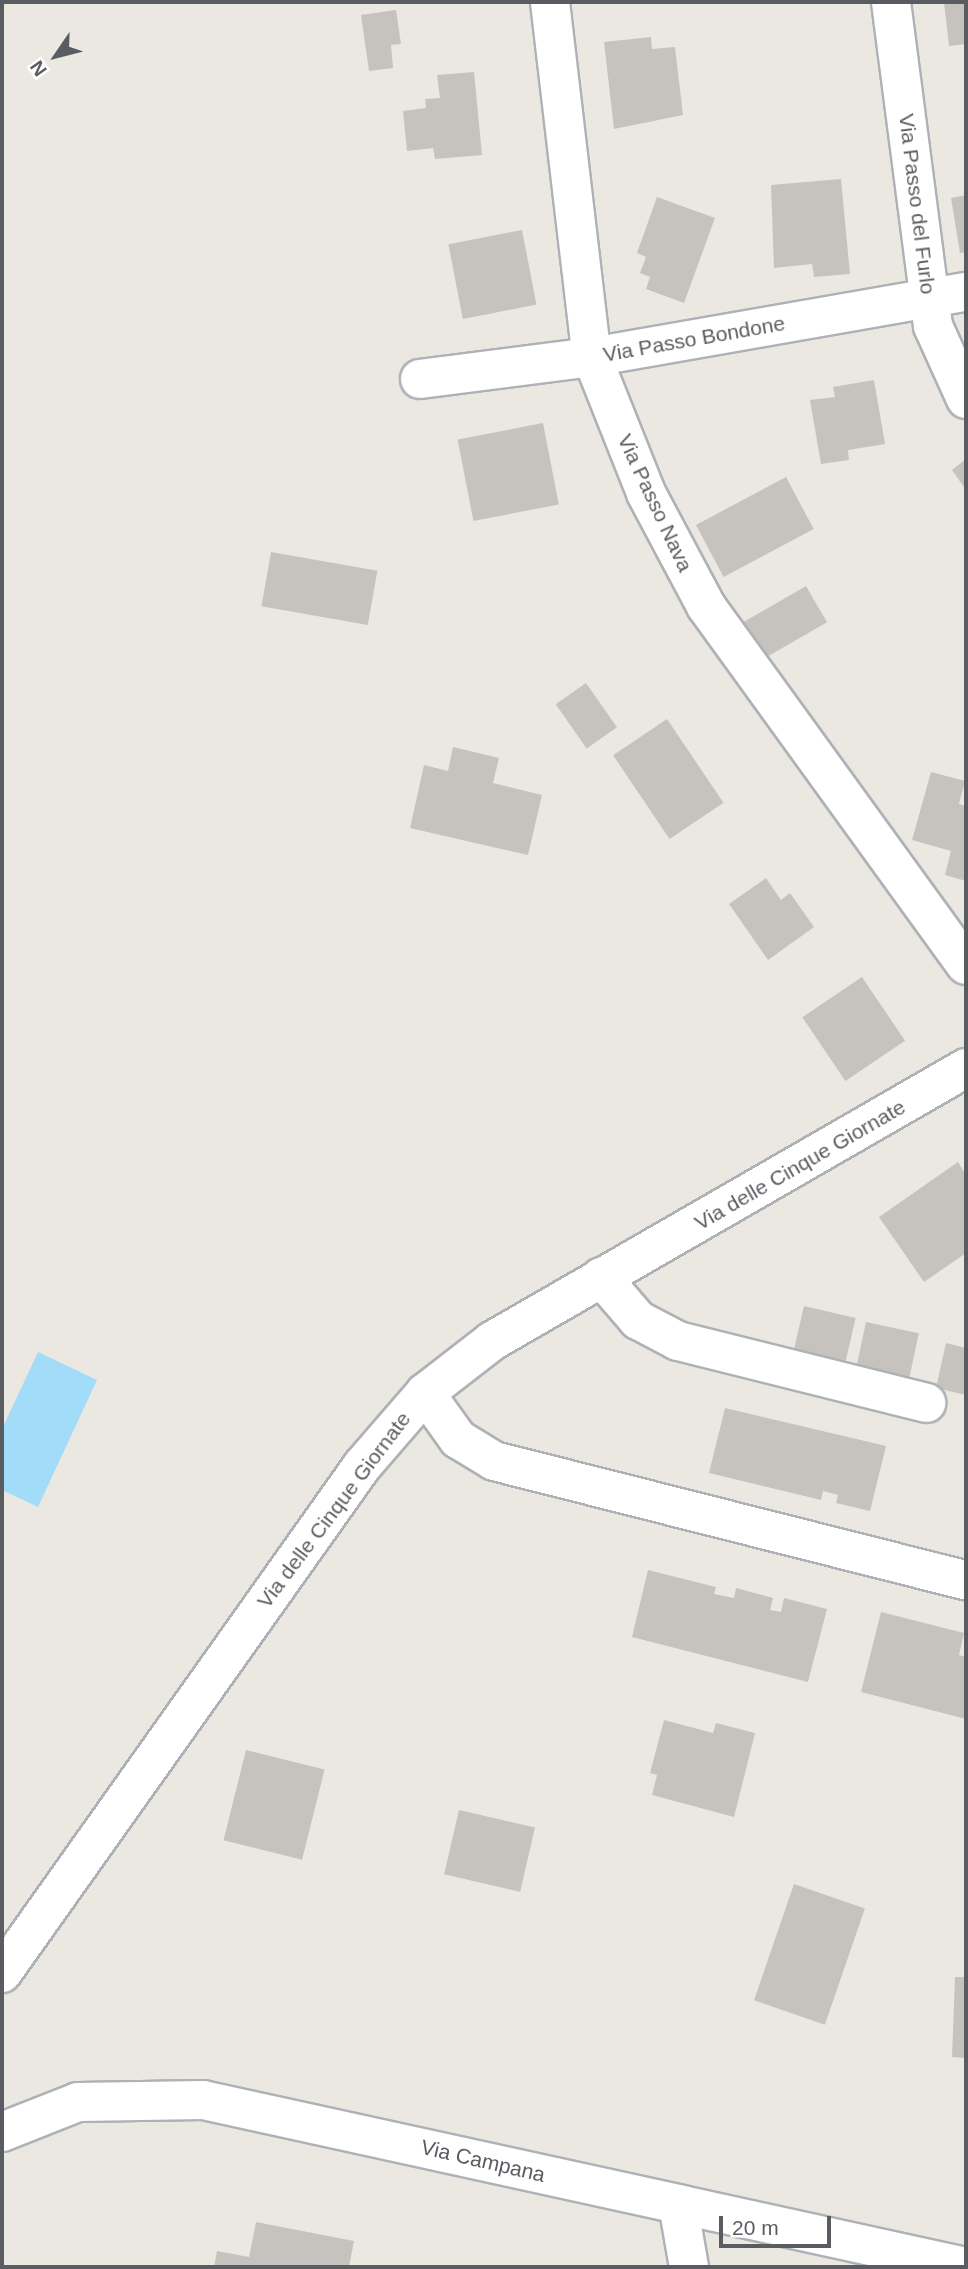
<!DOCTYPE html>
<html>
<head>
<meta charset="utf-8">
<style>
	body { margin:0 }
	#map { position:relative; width:968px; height:2269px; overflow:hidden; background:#ebe8e1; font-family:Helvetica,sans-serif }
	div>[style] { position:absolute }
	.water>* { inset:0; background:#a3dcf9 }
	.building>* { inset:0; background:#c6c3be; transform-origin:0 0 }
	.roads { filter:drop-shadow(2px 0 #aeb2b6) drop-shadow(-2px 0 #aeb2b6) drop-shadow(0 2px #aeb2b6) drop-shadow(0 -2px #aeb2b6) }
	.minor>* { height:38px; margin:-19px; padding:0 19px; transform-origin:19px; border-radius:19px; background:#fff }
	span { translate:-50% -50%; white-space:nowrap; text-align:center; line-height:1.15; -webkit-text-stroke:6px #fff; paint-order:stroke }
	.street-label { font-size:21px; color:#595d61 }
	.frame { position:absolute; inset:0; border:4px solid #595d61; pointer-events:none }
	.north { position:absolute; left:21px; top:21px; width:70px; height:70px; -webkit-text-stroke:5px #fff; paint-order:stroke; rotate:235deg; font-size:19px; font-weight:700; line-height:28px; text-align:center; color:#595d61 }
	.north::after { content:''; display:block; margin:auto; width:24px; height:32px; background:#595d61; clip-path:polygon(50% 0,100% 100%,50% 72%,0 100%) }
	.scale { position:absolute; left:719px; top:2216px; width:112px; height:32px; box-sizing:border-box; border:4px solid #595d61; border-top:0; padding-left:9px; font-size:21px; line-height:24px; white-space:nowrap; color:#595d61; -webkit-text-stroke:5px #fff; paint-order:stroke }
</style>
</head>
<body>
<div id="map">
	<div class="water">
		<div style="clip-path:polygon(38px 1352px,97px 1380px,38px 1507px,2px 1490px,2px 1429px)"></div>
	</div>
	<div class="building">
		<div style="clip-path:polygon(944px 2px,966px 2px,966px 44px,949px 46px)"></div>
		<div style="clip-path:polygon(396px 10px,401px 44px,391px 45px,393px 68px,369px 71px,361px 15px)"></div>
		<div style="clip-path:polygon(651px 37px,652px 49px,675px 47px,683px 115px,614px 129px,604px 42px)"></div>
		<div style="clip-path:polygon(474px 72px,482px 155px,435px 159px,433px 148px,407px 151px,403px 111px,426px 108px,425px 99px,440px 98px,437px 75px)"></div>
		<div style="clip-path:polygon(841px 179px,850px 274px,814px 277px,812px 264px,774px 268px,771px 185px)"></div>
		<div style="clip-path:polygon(966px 195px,966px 252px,960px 253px,951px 198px)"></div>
		<div style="clip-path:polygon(657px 197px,715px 218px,684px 303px,646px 289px,650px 277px,640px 273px,646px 257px,637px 253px)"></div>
		<div style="left:522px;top:230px;width:76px;height:75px;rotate:79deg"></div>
		<div style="clip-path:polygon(874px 380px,885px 444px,848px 450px,849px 460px,821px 464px,810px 400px,835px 397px,833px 387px)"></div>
		<div style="left:543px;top:423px;width:83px;height:87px;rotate:79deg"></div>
		<div style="clip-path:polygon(966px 459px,966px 490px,952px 470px)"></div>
		<div style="left:786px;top:477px;width:59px;height:102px;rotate:62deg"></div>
		<div style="left:271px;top:552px;width:108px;height:55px;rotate:10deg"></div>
		<div style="left:806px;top:586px;width:42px;height:74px;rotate:60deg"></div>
		<div style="left:586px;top:683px;width:54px;height:37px;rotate:55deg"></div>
		<div style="left:667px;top:719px;width:101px;height:65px;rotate:56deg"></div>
		<div style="clip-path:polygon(453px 747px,499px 758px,493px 783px,542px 795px,528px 855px,410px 828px,424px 765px,448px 771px)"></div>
		<div style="clip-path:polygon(931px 772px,965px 781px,959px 804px,966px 806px,966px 881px,945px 875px,951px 851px,912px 840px)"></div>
		<div style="clip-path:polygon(766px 878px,781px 900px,790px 893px,814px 927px,768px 960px,729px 904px)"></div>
		<div style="left:862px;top:977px;width:77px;height:72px;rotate:56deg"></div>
		<div style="clip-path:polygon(958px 1162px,966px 1175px,966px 1253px,924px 1282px,879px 1217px)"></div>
		<div style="left:804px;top:1306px;width:53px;height:46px;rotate:13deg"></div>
		<div style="left:866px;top:1322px;width:54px;height:46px;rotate:12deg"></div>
		<div style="clip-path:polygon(946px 1343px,966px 1348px,966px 1395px,936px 1388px)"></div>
		<div style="clip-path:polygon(725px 1408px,886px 1446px,870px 1511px,836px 1503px,838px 1495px,823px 1491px,821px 1500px,709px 1473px)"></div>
		<div style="clip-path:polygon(648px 1570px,716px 1587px,714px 1594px,734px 1598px,736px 1588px,773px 1598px,770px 1610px,781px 1612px,784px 1598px,827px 1609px,808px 1682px,632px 1637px)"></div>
		<div style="clip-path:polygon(881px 1612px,964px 1633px,959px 1655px,966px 1657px,966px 1719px,861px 1692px)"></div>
		<div style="clip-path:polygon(664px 1720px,713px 1733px,716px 1723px,755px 1733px,734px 1817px,652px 1795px,657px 1775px,650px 1773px)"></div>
		<div style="left:246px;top:1750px;width:81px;height:93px;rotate:14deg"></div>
		<div style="left:459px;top:1810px;width:78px;height:66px;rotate:13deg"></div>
		<div style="left:794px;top:1884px;width:75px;height:123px;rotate:19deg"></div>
		<div style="clip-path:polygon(955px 1977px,966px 1977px,966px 2058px,952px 2057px)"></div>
		<div style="clip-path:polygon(256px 2222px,354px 2241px,349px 2267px,214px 2267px,217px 2251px,249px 2257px)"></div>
	</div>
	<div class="roads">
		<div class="minor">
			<div style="left:550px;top:2px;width:357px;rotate:83.3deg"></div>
			<div style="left:592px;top:357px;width:146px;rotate:68.3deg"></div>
			<div style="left:646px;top:493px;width:128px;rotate:62deg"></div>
			<div style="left:706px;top:606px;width:443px;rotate:54.1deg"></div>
			<div style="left:891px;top:2px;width:327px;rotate:82.6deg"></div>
			<div style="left:933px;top:326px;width:80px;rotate:65.7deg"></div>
			<div style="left:420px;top:379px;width:173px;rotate:-7.3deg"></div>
			<div style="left:592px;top:357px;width:380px;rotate:-9.9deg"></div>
			<div style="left:601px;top:1277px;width:57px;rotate:49.3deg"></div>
			<div style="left:638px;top:1320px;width:45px;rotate:27.7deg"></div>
			<div style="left:678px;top:1341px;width:256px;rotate:14deg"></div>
			<div style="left:425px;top:1393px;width:57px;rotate:54.3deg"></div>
			<div style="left:458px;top:1439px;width:42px;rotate:31.4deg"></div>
			<div style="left:494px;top:1461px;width:487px;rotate:14.2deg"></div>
			<div style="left:2px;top:1973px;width:622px;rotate:-54.62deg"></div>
			<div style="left:362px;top:1466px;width:96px;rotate:-49.2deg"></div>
			<div style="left:425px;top:1393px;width:85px;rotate:-37.8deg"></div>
			<div style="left:492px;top:1341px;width:547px;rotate:-29.94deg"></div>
			<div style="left:2px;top:2132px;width:82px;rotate:-21.5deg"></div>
			<div style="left:78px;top:2102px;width:125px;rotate:-0.9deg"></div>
			<div style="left:203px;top:2100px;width:781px;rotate:12.35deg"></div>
			<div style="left:678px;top:2204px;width:64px;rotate:80.1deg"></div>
		</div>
	</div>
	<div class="street-label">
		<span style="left:917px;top:204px;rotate:83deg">Via Passo del Furlo</span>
		<span style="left:694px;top:339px;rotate:-10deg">Via Passo Bondone</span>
		<span style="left:655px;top:503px;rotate:65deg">Via Passo Nava</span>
		<span style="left:800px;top:1165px;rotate:-30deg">Via delle Cinque Giornate</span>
		<span style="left:334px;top:1510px;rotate:-53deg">Via delle Cinque Giornate</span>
		<span style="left:483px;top:2161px;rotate:13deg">Via Campana</span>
	</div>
	<div class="frame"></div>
	<div class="north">N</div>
	<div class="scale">20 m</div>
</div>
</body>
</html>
